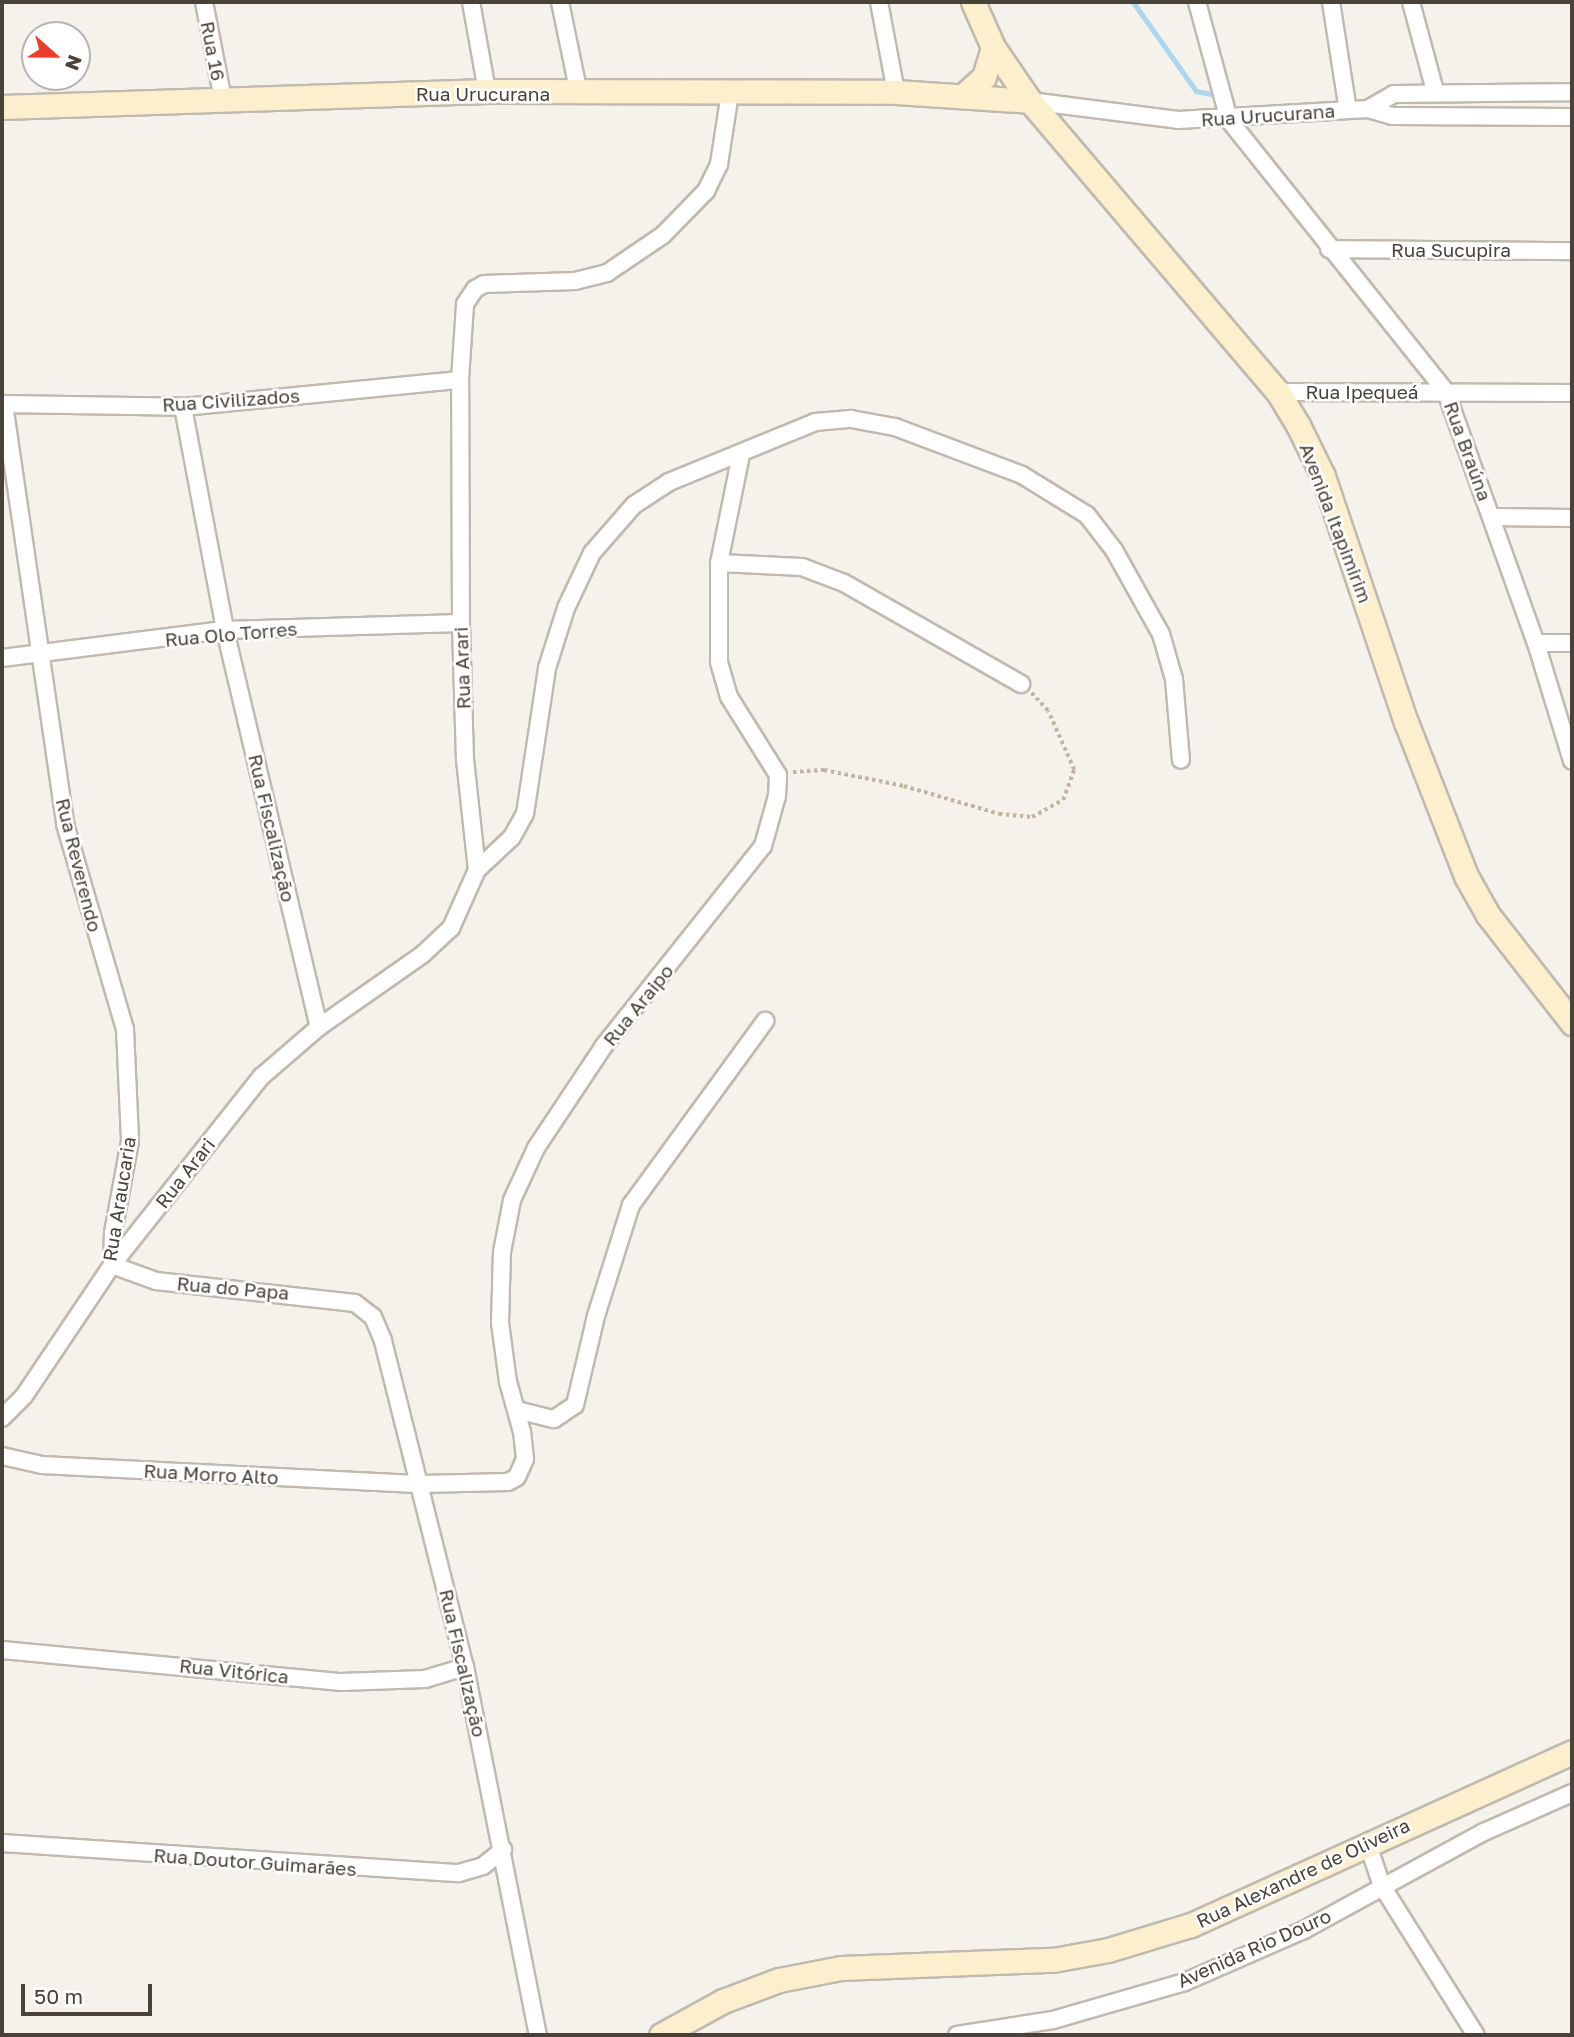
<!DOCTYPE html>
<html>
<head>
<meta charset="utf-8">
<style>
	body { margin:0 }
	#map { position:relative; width:1574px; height:2037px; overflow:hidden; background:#f5f2eb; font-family:"Golos Text",sans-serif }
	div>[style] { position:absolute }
	.stream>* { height:5px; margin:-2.5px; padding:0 2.5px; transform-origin:2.5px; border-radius:2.5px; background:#acd6ee }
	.path>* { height:3.5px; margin-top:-1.75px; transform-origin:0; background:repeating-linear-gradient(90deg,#c1b4a0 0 3.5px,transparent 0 7px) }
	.roads { filter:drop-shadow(2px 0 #c0b9ae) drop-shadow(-2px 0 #c0b9ae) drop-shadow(0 2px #c0b9ae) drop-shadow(0 -2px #c0b9ae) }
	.street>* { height:16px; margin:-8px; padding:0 8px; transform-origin:8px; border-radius:8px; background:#fff }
	.secondary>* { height:23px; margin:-11.5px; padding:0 11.5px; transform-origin:11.5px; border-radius:11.5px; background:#fcefce }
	span { translate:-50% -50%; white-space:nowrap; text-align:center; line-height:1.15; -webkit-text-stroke:5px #fff; paint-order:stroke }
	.street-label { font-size:19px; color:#494239 }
	.frame { position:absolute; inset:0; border:4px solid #494239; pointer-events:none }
	.north { position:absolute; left:21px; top:21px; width:70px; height:70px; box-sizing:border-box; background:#fff; border:2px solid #b6b3b0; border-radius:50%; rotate:111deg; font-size:19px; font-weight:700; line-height:28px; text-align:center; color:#494239 }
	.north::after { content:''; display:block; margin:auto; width:24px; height:32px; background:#f03d28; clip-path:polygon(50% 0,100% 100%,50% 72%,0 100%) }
	.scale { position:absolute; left:21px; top:1984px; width:131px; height:32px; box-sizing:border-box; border:4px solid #494239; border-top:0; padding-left:9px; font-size:21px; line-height:24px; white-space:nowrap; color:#494239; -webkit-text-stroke:5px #fff; paint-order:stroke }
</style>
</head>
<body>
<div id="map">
	<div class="stream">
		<div style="left:1133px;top:2px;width:109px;rotate:54.7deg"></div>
		<div style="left:1196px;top:91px;width:25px;rotate:11deg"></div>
	</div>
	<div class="path">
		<div style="left:793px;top:772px;width:31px;rotate:-4deg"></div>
		<div style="left:824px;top:770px;width:82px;rotate:11.3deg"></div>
		<div style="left:904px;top:786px;width:99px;rotate:16.4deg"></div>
		<div style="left:999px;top:814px;width:33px;rotate:5deg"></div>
		<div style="left:1032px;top:817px;width:35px;rotate:-29deg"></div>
		<div style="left:1063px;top:800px;width:32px;rotate:-70deg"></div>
		<div style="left:1074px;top:770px;width:64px;rotate:-113.8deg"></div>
		<div style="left:1048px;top:711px;width:25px;rotate:-133deg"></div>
	</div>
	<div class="roads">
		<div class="street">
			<div style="left:204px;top:2px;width:100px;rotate:79deg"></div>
			<div style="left:471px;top:2px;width:90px;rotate:79.8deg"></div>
			<div style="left:560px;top:2px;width:94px;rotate:78.3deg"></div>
			<div style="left:879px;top:2px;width:92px;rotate:79.3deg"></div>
			<div style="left:1197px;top:2px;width:122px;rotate:74.8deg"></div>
			<div style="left:1229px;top:120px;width:348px;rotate:51.4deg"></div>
			<div style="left:1446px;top:392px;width:267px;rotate:70.3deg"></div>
			<div style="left:1536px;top:643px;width:123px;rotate:73deg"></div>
			<div style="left:1331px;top:2px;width:109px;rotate:81.1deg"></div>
			<div style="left:1411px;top:2px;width:92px;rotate:74.9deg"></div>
			<div style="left:1030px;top:101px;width:149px;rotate:7.3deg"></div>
			<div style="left:1178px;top:120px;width:190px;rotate:-3.3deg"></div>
			<div style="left:1368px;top:109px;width:25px;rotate:16deg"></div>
			<div style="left:1392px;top:116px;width:180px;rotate:0.3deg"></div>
			<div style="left:1368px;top:109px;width:30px;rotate:-30deg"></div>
			<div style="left:1394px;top:94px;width:178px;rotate:-0.6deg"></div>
			<div style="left:1329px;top:249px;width:243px;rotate:0.5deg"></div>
			<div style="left:1278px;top:392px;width:294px;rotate:0.2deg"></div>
			<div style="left:2px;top:404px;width:181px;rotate:0.9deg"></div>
			<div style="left:183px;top:407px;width:278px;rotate:-5.6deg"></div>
			<div style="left:4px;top:404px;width:424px;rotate:81.7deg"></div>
			<div style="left:65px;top:824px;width:214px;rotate:73.7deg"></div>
			<div style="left:125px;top:1029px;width:112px;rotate:87.4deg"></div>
			<div style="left:130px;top:1141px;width:94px;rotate:100.5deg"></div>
			<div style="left:113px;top:1233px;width:32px;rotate:92deg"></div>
			<div style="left:183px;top:407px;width:227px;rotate:79.3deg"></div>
			<div style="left:225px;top:630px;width:408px;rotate:76.7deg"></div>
			<div style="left:1492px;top:517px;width:80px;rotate:0.7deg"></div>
			<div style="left:719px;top:563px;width:83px;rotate:2.8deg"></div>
			<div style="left:802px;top:567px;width:45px;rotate:20.9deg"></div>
			<div style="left:844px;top:583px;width:204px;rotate:29.7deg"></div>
			<div style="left:1536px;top:643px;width:36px"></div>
			<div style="left:2px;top:658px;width:225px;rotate:-7.2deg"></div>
			<div style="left:225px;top:630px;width:236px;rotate:-1.7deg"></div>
			<div style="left:477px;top:870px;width:48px;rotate:-43.3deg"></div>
			<div style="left:512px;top:837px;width:26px;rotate:-61deg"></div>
			<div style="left:525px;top:814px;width:148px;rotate:-81.4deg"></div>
			<div style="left:547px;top:668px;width:63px;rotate:-72.4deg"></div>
			<div style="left:566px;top:608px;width:61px;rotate:-64.7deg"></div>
			<div style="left:592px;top:553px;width:64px;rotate:-48.8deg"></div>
			<div style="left:634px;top:505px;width:42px;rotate:-33.3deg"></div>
			<div style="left:669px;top:482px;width:158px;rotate:-22.3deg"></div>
			<div style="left:815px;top:422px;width:36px;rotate:-5deg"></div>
			<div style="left:851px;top:419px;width:45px;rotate:10.3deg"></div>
			<div style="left:895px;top:427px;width:136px;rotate:20.7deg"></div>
			<div style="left:1022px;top:475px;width:76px;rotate:31.6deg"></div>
			<div style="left:1087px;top:515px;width:44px;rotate:52.4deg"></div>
			<div style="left:1114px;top:550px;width:96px;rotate:60.8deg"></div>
			<div style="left:1161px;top:634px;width:47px;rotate:73.9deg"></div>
			<div style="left:1174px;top:679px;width:81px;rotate:85.1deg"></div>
			<div style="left:112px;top:1265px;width:47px;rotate:20deg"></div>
			<div style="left:156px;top:1281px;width:200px;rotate:6.3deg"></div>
			<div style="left:355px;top:1303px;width:23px;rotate:38deg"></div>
			<div style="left:373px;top:1317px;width:26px;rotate:67deg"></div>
			<div style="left:383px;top:1341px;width:336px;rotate:75.9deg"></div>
			<div style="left:465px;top:1667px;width:375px;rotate:78.8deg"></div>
			<div style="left:517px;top:1410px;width:38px;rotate:14deg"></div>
			<div style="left:554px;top:1419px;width:25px;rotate:-34deg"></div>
			<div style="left:575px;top:1405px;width:91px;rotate:-76.7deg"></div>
			<div style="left:596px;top:1316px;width:116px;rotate:-72.5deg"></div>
			<div style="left:631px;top:1205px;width:228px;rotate:-53.9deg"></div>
			<div style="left:2px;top:1418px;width:31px;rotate:-45deg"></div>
			<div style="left:24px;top:1396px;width:158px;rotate:-56.1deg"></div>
			<div style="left:112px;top:1265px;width:240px;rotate:-51.6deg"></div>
			<div style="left:261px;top:1077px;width:77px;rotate:-40.8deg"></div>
			<div style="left:319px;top:1027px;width:126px;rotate:-35deg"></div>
			<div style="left:422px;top:955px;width:40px;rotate:-43deg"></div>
			<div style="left:451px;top:928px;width:64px;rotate:-65.9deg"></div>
			<div style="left:477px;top:870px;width:111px;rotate:-96.2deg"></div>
			<div style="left:465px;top:760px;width:137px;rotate:-91.7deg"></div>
			<div style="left:461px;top:623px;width:243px;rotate:-90.2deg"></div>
			<div style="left:460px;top:380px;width:76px;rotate:-86.2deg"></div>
			<div style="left:465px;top:304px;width:18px;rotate:-56deg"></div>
			<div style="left:475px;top:289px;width:10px;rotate:-29deg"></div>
			<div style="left:484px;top:284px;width:91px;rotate:-1.9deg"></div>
			<div style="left:575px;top:281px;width:33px;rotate:-14deg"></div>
			<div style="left:607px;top:273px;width:68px;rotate:-34.2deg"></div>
			<div style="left:663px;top:235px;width:62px;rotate:-45.7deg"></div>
			<div style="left:706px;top:191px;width:30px;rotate:-64deg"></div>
			<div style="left:719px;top:164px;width:72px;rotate:-81.2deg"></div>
			<div style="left:2px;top:1456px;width:41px;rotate:12.7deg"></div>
			<div style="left:42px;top:1465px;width:379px;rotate:2.9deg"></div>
			<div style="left:421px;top:1484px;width:87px;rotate:-1.3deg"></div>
			<div style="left:508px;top:1482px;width:10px;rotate:-29deg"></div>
			<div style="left:517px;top:1477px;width:20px;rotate:-66deg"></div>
			<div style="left:525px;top:1459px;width:27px;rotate:-96deg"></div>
			<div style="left:522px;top:1432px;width:52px;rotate:-105.6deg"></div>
			<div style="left:508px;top:1382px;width:60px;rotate:-97.7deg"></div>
			<div style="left:500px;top:1323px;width:71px;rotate:-88.4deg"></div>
			<div style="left:502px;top:1252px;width:53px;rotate:-79.1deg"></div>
			<div style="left:512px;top:1200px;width:57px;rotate:-65.2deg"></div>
			<div style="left:536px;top:1148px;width:121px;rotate:-56.4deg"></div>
			<div style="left:603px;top:1047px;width:257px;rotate:-51.5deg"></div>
			<div style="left:763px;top:846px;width:52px;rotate:-74.4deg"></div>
			<div style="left:777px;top:796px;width:21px;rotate:-87deg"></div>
			<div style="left:778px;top:775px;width:92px;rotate:-122.1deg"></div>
			<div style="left:729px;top:697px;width:37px;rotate:-106deg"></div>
			<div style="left:719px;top:661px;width:98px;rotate:-90deg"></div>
			<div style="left:719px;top:563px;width:110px;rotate:-78.5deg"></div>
			<div style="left:2px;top:1650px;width:341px;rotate:5.4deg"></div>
			<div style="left:341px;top:1682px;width:84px;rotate:-2deg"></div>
			<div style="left:425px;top:1679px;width:42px;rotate:-16.7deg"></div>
			<div style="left:1367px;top:1842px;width:46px;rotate:71.2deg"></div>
			<div style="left:1382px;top:1886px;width:176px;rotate:57.8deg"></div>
			<div style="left:2px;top:1843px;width:458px;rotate:3.8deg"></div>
			<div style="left:459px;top:1873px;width:25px;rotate:-16deg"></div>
			<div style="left:483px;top:1866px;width:26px;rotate:-39deg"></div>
			<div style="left:957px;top:2035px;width:97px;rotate:-8.9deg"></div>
			<div style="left:1053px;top:2020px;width:137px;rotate:-16.1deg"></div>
			<div style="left:1185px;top:1982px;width:130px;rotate:-23.6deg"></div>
			<div style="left:1304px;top:1930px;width:205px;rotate:-28.6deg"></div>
			<div style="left:1484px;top:1832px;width:96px;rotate:-23.9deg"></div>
		</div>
		<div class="secondary">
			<div style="left:973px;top:2px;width:49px;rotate:66deg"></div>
			<div style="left:993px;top:47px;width:65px;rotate:55.6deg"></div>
			<div style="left:1030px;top:101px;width:382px;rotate:49.6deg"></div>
			<div style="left:1278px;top:392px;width:39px;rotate:59deg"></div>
			<div style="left:1298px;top:425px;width:57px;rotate:63.9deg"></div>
			<div style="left:1323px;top:476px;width:260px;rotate:71.4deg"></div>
			<div style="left:1406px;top:722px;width:165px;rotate:68.7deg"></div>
			<div style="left:1466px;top:876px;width:45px;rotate:60.6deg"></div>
			<div style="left:1488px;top:915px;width:137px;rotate:52.1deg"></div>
			<div style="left:965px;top:94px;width:25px;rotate:-42deg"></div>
			<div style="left:984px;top:77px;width:31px;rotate:-73deg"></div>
			<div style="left:2px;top:107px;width:485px;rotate:-1.9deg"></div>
			<div style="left:487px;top:91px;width:409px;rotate:0.1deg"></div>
			<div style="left:896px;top:92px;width:134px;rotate:3.8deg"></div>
			<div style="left:661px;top:2035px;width:71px;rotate:-28.7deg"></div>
			<div style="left:723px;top:2001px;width:60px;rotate:-20.6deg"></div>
			<div style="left:779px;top:1980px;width:63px;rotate:-11deg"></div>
			<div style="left:841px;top:1968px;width:212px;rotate:-2.2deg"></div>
			<div style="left:1053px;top:1960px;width:56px;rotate:-10.3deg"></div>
			<div style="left:1108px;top:1950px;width:87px;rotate:-16.8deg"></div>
			<div style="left:1191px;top:1925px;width:418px;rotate:-24.4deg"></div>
		</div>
	</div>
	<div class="street-label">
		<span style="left:213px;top:51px;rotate:79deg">Rua 16</span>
		<span style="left:483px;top:94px">Rua Urucurana</span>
		<span style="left:1268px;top:115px;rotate:-4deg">Rua Urucurana</span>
		<span style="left:1451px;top:250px">Rua Sucupira</span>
		<span style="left:1362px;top:392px">Rua Ipequeá</span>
		<span style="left:231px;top:400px;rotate:-4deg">Rua Civilizados</span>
		<span style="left:1468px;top:451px;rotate:70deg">Rua Braúna</span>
		<span style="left:1336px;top:523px;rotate:69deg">Avenida Itapimirim</span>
		<span style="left:231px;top:634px;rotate:-5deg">Rua Olo Torres</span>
		<span style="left:462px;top:668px;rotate:-92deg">Rua Arari</span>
		<span style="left:272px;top:828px;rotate:77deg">Rua Fiscalização</span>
		<span style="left:79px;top:865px;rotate:76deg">Rua Reverendo</span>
		<span style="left:638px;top:1005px;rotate:-51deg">Rua Araipo</span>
		<span style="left:185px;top:1173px;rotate:-52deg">Rua Arari</span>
		<span style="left:119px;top:1199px;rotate:-81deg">Rua Araucaria</span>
		<span style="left:233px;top:1288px;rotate:5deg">Rua do Papa</span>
		<span style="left:211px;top:1474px;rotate:3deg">Rua Morro Alto</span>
		<span style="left:463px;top:1663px;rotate:77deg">Rua Fiscalização</span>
		<span style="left:234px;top:1671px;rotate:6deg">Rua Vitórica</span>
		<span style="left:255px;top:1862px;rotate:4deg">Rua Doutor Guimarães</span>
		<span style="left:1303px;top:1873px;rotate:-25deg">Rua Alexandre de Oliveira</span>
		<span style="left:1254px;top:1948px;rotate:-24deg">Avenida Rio Douro</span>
	</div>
	<div class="frame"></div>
	<div class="north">N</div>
	<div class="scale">50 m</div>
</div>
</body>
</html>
